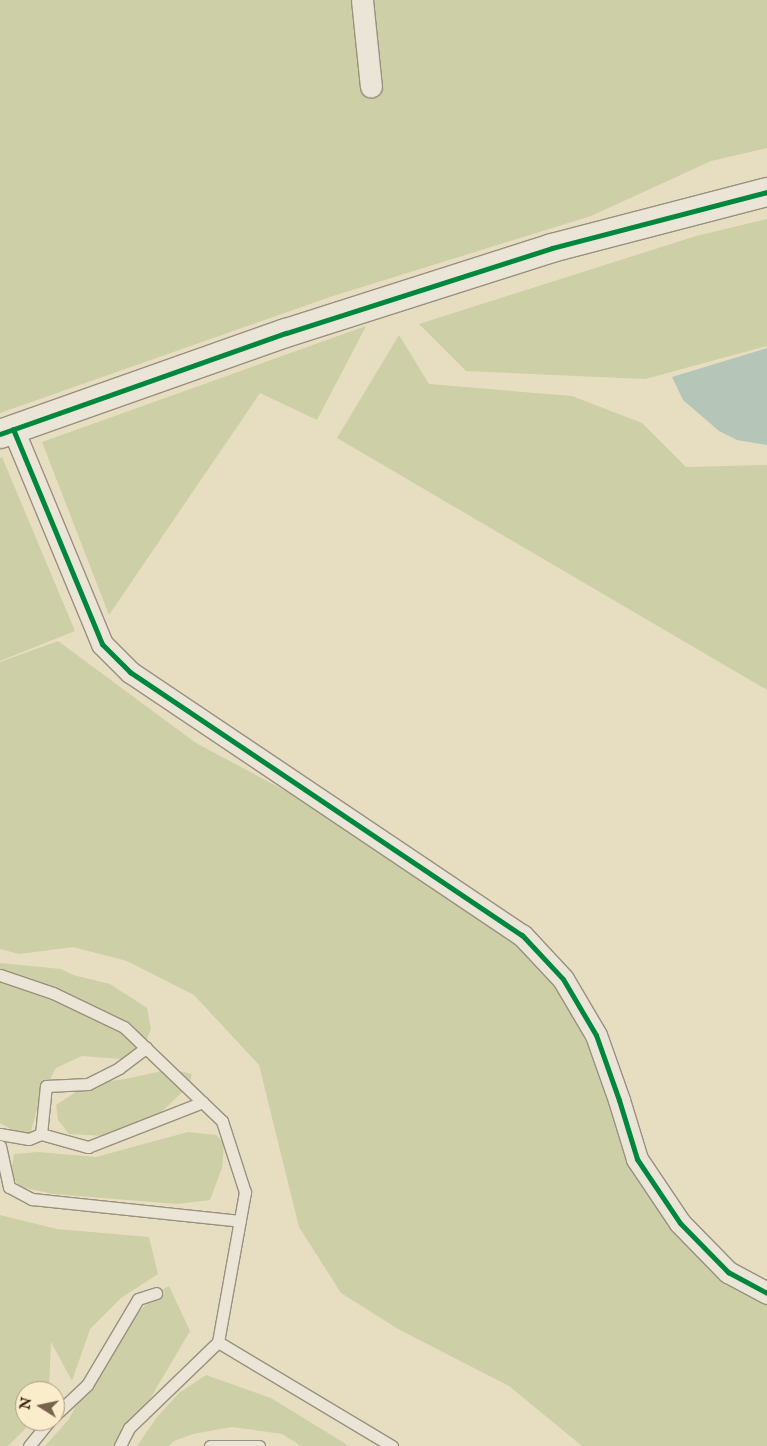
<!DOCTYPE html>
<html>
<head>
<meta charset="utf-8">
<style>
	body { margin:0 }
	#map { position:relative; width:767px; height:1446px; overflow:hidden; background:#e7ddc1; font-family:"IM FELL English",serif }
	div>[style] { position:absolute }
	.green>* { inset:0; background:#cdd0a6 }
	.water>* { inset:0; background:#b5c6b9 }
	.roads { filter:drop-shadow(1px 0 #99907e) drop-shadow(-1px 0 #99907e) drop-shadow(0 1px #99907e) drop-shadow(0 -1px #99907e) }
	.service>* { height:11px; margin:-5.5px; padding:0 5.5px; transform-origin:5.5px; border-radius:5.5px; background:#eae5d7 }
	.minor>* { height:21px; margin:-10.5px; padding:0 10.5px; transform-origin:10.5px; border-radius:10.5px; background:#eae5d7 }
	.tertiary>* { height:28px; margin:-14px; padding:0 14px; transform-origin:14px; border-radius:14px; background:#eae5d7 }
	.cycleway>* { height:5px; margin:-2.5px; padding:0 2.5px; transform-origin:2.5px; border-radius:2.5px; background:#00873e }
	span { translate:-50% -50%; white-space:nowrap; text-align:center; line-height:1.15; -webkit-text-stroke:4px #faedcc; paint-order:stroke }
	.north { position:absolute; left:15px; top:1381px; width:50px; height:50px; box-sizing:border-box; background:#faedcc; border:1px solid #ae9b80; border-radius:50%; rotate:280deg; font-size:14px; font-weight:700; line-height:20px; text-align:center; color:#3d200d }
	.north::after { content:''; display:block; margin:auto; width:18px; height:22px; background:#78624c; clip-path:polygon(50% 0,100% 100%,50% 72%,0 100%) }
</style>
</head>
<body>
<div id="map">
	<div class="green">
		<div style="clip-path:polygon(0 0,351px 0,371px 91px,361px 0,767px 0,767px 148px,711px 161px,591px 216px,333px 296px,0 413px)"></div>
		<div style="clip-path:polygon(767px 219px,767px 346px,645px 379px,466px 371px,419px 324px,696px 236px)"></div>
		<div style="clip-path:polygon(366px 326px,317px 420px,260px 393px,109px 615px,42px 442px)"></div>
		<div style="clip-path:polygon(399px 335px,429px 384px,572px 396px,642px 423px,686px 467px,767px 465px,767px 690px,337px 438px)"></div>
		<div style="clip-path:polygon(2px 457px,75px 631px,0 661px,0 458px)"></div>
		<div style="clip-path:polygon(58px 641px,196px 743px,389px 846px,541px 955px,680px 1223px,767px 1296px,767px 1446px,582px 1446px,509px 1386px,398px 1329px,341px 1293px,299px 1227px,259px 1065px,194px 995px,127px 961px,73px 947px,19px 954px,0 949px,0 662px)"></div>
		<div style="clip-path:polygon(0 963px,61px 969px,73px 975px,110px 984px,147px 1008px,151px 1029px,143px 1049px,121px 1059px,82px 1056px,56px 1068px,40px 1098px,29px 1139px,0 1123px)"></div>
		<div style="clip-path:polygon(171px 1069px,192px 1074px,189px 1086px,158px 1115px,105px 1136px,69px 1134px,58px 1120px,56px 1105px,88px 1084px,125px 1079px)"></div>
		<div style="clip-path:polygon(188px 1132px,216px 1135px,224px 1143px,222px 1168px,210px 1200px,177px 1204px,54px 1194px,20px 1187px,11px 1174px,14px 1154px,38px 1152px,96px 1157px)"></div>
		<div style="clip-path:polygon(0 1215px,57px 1229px,149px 1237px,158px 1274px,121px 1298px,90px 1329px,72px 1381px,51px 1342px,49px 1391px,25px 1391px,25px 1421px,33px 1421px,8px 1446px,0 1446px)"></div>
		<div style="clip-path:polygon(169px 1286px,190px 1331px,147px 1404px,114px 1446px,45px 1446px,69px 1419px,106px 1349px,156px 1293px)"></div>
		<div style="clip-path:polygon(206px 1375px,271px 1398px,349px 1446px,301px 1446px,282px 1434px,232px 1427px,193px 1434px,174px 1441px,169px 1446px,137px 1446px,157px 1417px,179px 1393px)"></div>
	</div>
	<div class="water">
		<div style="clip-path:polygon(767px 348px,767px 445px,737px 440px,719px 431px,683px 400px,672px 377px)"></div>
	</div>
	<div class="roads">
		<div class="service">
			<div style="left:0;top:975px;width:56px;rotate:18.8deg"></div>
			<div style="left:53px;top:993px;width:79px;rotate:25.6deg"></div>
			<div style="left:124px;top:1027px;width:136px;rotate:43.8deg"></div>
			<div style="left:222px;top:1121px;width:75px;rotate:72.1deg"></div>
			<div style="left:245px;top:1192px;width:152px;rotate:100.2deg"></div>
			<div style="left:218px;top:1342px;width:124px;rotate:136deg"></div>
			<div style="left:129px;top:1428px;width:20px;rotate:117deg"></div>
			<div style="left:0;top:1134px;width:29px;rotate:10deg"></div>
			<div style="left:29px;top:1139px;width:13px;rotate:-23deg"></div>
			<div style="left:41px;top:1134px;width:49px;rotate:15.5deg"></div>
			<div style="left:88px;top:1147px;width:123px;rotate:-21.4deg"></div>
			<div style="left:41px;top:1134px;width:48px;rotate:-84.1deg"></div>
			<div style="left:46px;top:1086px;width:42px;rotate:-2.7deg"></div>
			<div style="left:88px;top:1084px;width:35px;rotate:-27deg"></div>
			<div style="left:119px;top:1068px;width:34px;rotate:-37deg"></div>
			<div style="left:0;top:1146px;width:42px;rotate:77.6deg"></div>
			<div style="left:9px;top:1187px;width:26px;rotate:28deg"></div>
			<div style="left:32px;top:1199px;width:209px;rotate:6deg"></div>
			<div style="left:218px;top:1342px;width:203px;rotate:30.9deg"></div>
			<div style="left:55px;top:1415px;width:44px;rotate:-43.2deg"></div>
			<div style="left:87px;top:1385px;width:100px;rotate:-59.3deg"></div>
			<div style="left:138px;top:1299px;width:19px;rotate:-18deg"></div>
			<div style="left:29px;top:1446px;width:32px;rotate:-51deg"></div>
			<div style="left:210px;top:1446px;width:49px"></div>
		</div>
		<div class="minor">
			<div style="left:362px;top:0;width:87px;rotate:84.1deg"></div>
			<div style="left:13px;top:429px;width:233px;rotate:67.5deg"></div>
			<div style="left:102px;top:644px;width:40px;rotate:45deg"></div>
			<div style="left:130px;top:672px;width:472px;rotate:33.9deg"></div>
			<div style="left:522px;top:935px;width:60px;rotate:47deg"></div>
			<div style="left:563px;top:979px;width:65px;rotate:59.5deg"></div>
			<div style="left:596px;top:1035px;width:69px;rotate:70.5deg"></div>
			<div style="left:619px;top:1100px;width:62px;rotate:73deg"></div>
			<div style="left:637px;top:1159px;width:77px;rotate:56.1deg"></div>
			<div style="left:680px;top:1223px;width:69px;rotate:45.6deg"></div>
			<div style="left:728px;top:1272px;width:44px;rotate:28.3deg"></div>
		</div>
		<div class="tertiary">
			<div style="left:0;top:434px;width:303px;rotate:-19.5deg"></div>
			<div style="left:286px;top:333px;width:279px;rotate:-17.7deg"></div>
			<div style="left:552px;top:248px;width:222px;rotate:-14.6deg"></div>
		</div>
	</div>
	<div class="cycleway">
		<div style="left:13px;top:429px;width:233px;rotate:67.5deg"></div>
		<div style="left:102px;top:644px;width:40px;rotate:45deg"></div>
		<div style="left:130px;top:672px;width:472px;rotate:33.9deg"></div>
		<div style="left:522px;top:935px;width:60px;rotate:47deg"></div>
		<div style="left:563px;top:979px;width:65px;rotate:59.5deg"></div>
		<div style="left:596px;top:1035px;width:69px;rotate:70.5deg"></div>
		<div style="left:619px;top:1100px;width:62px;rotate:73deg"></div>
		<div style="left:637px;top:1159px;width:77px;rotate:56.1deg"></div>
		<div style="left:680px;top:1223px;width:69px;rotate:45.6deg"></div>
		<div style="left:728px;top:1272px;width:44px;rotate:28.3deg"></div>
		<div style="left:0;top:434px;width:303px;rotate:-19.5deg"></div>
		<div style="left:286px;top:333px;width:279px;rotate:-17.7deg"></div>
		<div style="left:552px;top:248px;width:222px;rotate:-14.6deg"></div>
	</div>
	<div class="north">N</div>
</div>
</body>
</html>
